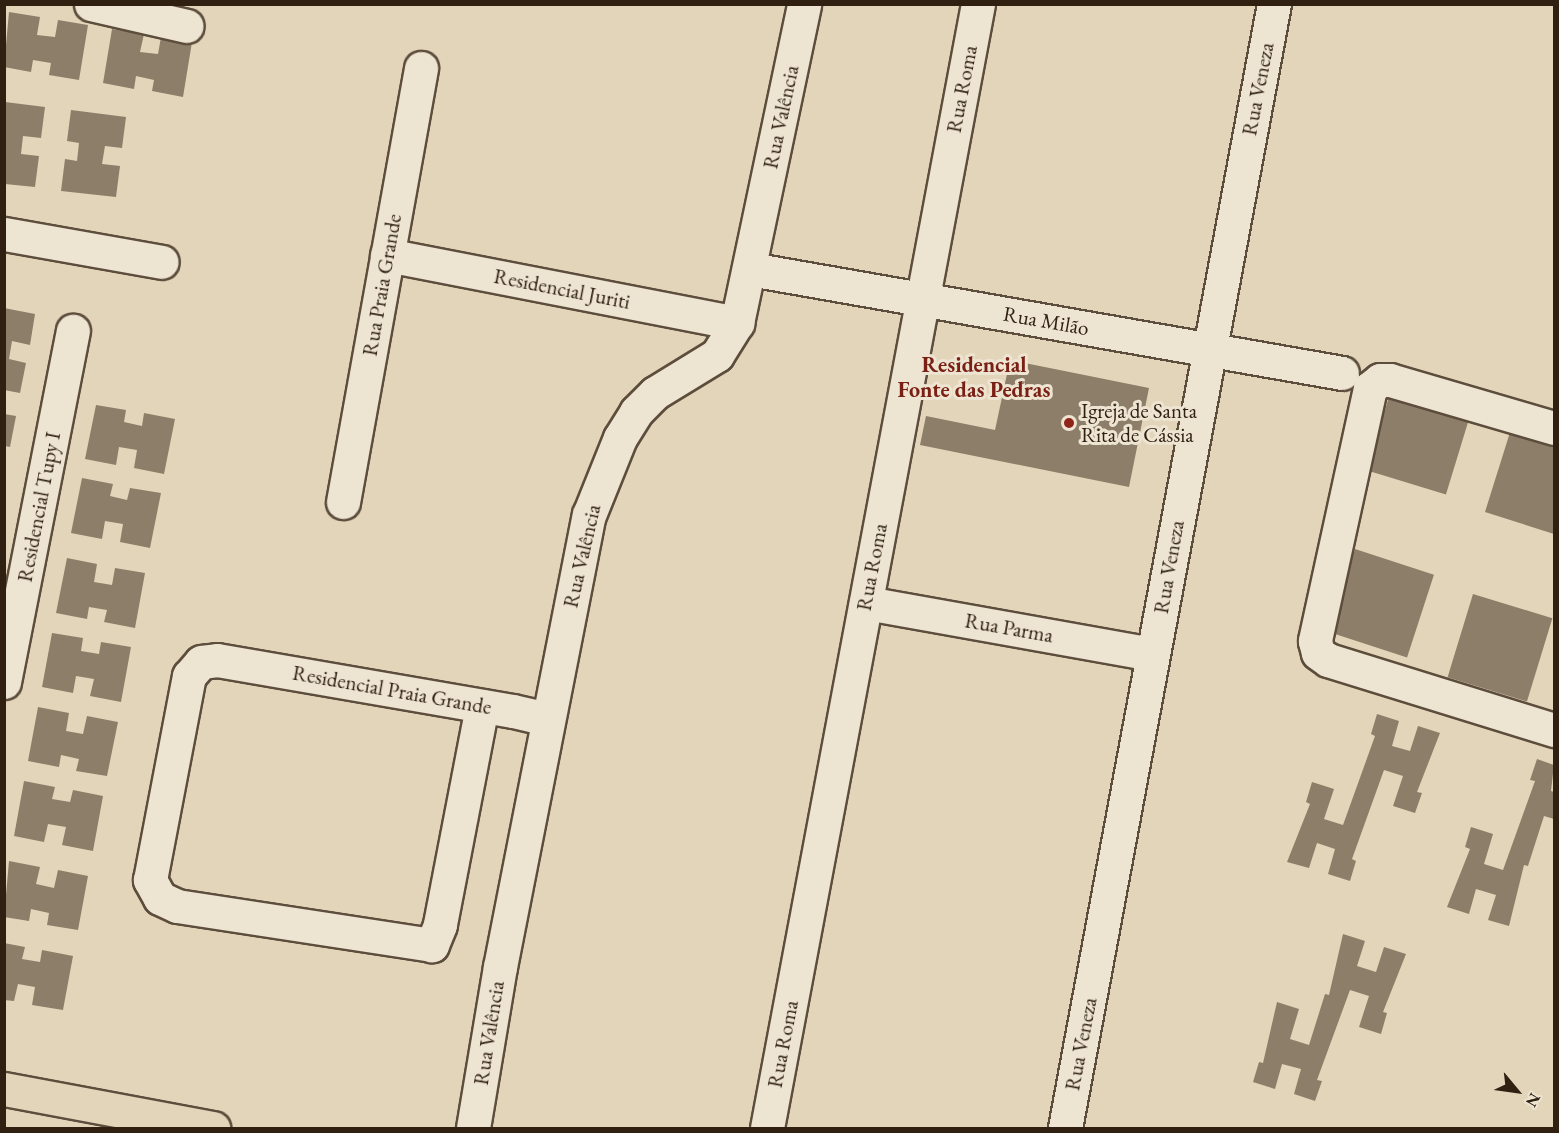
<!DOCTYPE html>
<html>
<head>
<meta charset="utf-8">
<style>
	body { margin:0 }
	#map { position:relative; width:1559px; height:1133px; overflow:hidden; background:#e3d5ba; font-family:"EB Garamond",serif }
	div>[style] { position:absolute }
	.building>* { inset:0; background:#8d7e69; transform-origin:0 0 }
	.roads { filter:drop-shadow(2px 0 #5d4d3c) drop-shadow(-2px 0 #5d4d3c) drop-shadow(0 2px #5d4d3c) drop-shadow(0 -2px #5d4d3c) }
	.minor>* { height:33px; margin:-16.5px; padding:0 16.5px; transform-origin:16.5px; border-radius:16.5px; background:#ede4d2 }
	.major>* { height:33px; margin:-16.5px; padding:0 16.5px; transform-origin:16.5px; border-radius:16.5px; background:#e3d5ba }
	.dots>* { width:16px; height:16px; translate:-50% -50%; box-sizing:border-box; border:3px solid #ede4d2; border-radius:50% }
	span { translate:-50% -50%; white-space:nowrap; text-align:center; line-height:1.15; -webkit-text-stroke:6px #ede4d2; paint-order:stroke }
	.street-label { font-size:21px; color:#302012 }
	.poi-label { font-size:21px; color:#302012 }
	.left { translate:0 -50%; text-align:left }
	.neighbourhood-label { font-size:22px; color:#7a1f14; font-weight:700 }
	.frame { position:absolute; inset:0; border:6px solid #302012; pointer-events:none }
	.north { position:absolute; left:1487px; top:1061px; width:60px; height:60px; -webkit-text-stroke:4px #ede4d2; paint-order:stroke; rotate:119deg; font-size:16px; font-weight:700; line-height:24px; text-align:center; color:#302012 }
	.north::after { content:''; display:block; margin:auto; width:21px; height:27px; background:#302012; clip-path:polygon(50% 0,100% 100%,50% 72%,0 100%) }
</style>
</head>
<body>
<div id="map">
	<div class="building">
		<div style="clip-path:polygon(9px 12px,40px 17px,37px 35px,55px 37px,58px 20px,88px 25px,79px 80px,49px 75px,51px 63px,33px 60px,31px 72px,4px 67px)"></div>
		<div style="clip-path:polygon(112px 29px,144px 34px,140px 52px,158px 54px,161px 37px,192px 42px,183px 97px,152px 91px,154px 80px,136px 76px,134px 89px,103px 83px)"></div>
		<div style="clip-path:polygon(5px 102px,45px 107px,41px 138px,23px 136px,21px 154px,39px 156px,35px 187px,5px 184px)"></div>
		<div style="clip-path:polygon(71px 110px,126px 117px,122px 148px,105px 146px,102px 164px,120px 166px,116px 197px,61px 191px,65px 159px,77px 161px,79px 143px,67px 141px)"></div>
		<div style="clip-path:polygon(4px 308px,35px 314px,30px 345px,12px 341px,9px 359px,26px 363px,20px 393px,4px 390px)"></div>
		<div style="clip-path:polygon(1010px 360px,1149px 388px,1129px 487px,920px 445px,926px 416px,995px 430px)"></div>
		<div style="left:1392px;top:387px;width:83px;height:87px;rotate:17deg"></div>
		<div style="clip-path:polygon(96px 405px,126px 410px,124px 422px,142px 426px,144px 413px,175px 419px,164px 474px,134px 468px,137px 450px,119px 447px,116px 465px,85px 459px)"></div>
		<div style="clip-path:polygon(4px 414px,16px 416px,10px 447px,4px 446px)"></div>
		<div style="clip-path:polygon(1511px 429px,1554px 442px,1554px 534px,1485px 512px)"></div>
		<div style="clip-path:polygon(82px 478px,113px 484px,110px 496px,127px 500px,130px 488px,161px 493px,150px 548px,120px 542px,123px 524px,105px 521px,102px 539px,71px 533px)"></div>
		<div style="left:1355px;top:549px;width:83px;height:87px;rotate:18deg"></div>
		<div style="clip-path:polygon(67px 558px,97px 564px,94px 582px,112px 585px,115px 568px,145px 573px,135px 628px,104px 622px,107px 610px,89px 607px,87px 619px,56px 613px)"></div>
		<div style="left:1473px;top:594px;width:83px;height:87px;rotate:17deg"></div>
		<div style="clip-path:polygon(52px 633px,83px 638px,81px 651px,99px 654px,101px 642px,131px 647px,121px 702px,90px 696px,94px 679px,76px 676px,73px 693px,42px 687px)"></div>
		<div style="clip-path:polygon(38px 707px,69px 713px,66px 731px,83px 734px,87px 716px,118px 722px,107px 776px,76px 771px,79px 759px,61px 755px,59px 767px,28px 761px)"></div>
		<div style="clip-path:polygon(1377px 714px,1399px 721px,1392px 746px,1410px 751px,1418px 726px,1440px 733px,1417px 792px,1422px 793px,1415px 813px,1393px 806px,1403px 776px,1384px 770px,1352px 859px,1356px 861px,1350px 881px,1328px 874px,1335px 849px,1317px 843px,1309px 868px,1287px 862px,1310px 804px,1306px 802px,1312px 782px,1334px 789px,1324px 819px,1343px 825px,1375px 736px,1371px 734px)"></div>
		<div style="clip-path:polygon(1537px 759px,1554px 765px,1551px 791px,1554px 792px,1554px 819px,1544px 816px,1528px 866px,1524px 865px,1509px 926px,1488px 920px,1496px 895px,1476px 889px,1469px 914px,1447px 907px,1470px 849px,1465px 847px,1471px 827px,1493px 834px,1484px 864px,1503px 870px,1535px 781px,1530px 780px)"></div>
		<div style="clip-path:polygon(24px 781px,55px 787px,52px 799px,70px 802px,73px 790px,103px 796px,93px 851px,62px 845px,66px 827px,48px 824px,44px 842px,14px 836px)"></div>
		<div style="clip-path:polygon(9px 861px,40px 867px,36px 884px,54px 888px,58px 870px,88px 876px,78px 930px,47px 925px,49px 913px,31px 909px,29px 921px,4px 917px)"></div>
		<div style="clip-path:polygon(1343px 934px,1365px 941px,1357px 966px,1376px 972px,1384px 947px,1406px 954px,1383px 1012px,1387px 1013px,1381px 1034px,1359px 1027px,1369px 996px,1350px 990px,1317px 1080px,1322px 1081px,1315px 1101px,1294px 1094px,1301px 1069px,1282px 1064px,1275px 1089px,1253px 1082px,1259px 1062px,1263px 1063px,1277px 1002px,1299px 1009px,1290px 1039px,1309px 1045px,1325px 994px,1329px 995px)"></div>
		<div style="clip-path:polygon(4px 943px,25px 947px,22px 959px,40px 962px,42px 950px,73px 956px,63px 1010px,32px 1005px,35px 987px,18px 984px,14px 1001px,4px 1000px)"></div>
	</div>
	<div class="roads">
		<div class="minor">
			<div style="left:91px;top:4px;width:98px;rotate:12.9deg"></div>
			<div style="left:4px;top:234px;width:160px;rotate:10deg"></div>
			<div style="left:387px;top:255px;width:357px;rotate:11deg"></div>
			<div style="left:750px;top:269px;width:601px;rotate:9.96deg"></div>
			<div style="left:1554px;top:428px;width:171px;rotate:-163.7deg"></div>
			<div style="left:1390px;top:380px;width:10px;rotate:180deg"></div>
			<div style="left:1380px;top:380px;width:13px;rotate:141deg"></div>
			<div style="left:1370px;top:388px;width:259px;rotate:102.3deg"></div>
			<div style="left:1315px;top:641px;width:12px;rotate:76deg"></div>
			<div style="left:1318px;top:653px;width:12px;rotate:35deg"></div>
			<div style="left:1328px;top:660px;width:237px;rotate:17.2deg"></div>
			<div style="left:343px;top:502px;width:441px;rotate:-79.8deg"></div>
			<div style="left:866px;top:603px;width:291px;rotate:10.1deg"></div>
			<div style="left:4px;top:682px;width:358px;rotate:-78.9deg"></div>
			<div style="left:482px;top:706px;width:223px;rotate:100.9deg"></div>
			<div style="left:440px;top:925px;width:22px;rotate:112deg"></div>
			<div style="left:432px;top:945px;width:258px;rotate:-171.3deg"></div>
			<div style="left:177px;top:906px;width:19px;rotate:-155deg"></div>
			<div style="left:160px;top:898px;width:21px;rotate:-119deg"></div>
			<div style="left:150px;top:880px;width:208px;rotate:-79.2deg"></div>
			<div style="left:189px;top:676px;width:18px;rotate:-49deg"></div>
			<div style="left:201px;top:662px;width:16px;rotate:-7deg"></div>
			<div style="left:217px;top:660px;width:300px;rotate:9.8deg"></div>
			<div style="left:513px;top:711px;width:36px;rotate:13deg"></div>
			<div style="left:473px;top:1128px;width:163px;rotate:-80.5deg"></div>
			<div style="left:500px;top:967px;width:461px;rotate:-78.9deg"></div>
			<div style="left:589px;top:515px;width:83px;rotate:-68.1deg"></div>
			<div style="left:620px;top:438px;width:31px;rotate:-58deg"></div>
			<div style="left:636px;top:412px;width:27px;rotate:-45deg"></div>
			<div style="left:655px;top:393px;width:73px;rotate:-31.5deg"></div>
			<div style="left:717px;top:355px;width:38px;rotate:-58deg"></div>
			<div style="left:737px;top:323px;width:326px;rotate:-78.1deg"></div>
			<div style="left:767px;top:1128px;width:1144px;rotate:-79.37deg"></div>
			<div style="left:1065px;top:1128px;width:1143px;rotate:-79.47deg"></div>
		</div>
		<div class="major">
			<div style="left:4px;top:1089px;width:213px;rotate:10.6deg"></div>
		</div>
	</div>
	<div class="dots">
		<div style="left:1069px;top:423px;background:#8f2418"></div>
	</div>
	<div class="street-label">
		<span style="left:962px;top:89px;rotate:-79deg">Rua Roma</span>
		<span style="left:1258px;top:89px;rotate:-79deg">Rua Veneza</span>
		<span style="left:781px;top:117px;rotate:-78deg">Rua Valência</span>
		<span style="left:382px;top:285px;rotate:-80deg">Rua Praia Grande</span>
		<span style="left:562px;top:289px;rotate:11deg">Residencial Juriti</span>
		<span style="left:1046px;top:321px;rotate:10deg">Rua Milão</span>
		<span style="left:39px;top:507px;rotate:-79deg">Residencial Tupy I</span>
		<span style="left:582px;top:556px;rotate:-77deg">Rua Valência</span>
		<span style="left:872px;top:567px;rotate:-79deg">Rua Roma</span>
		<span style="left:1169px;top:567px;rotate:-80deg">Rua Veneza</span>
		<span style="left:1009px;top:628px;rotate:10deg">Rua Parma</span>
		<span style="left:392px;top:690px;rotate:10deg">Residencial Praia Grande</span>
		<span style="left:489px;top:1033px;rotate:-81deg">Rua Valência</span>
		<span style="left:783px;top:1044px;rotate:-79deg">Rua Roma</span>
		<span style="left:1081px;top:1044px;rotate:-79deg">Rua Veneza</span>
	</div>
	<div class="poi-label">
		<span class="left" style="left:1081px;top:423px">Igreja de Santa<br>Rita de Cássia</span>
	</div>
	<div class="neighbourhood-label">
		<span style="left:974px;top:377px">Residencial<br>Fonte das Pedras</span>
	</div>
	<div class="frame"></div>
	<div class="north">N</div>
</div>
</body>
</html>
